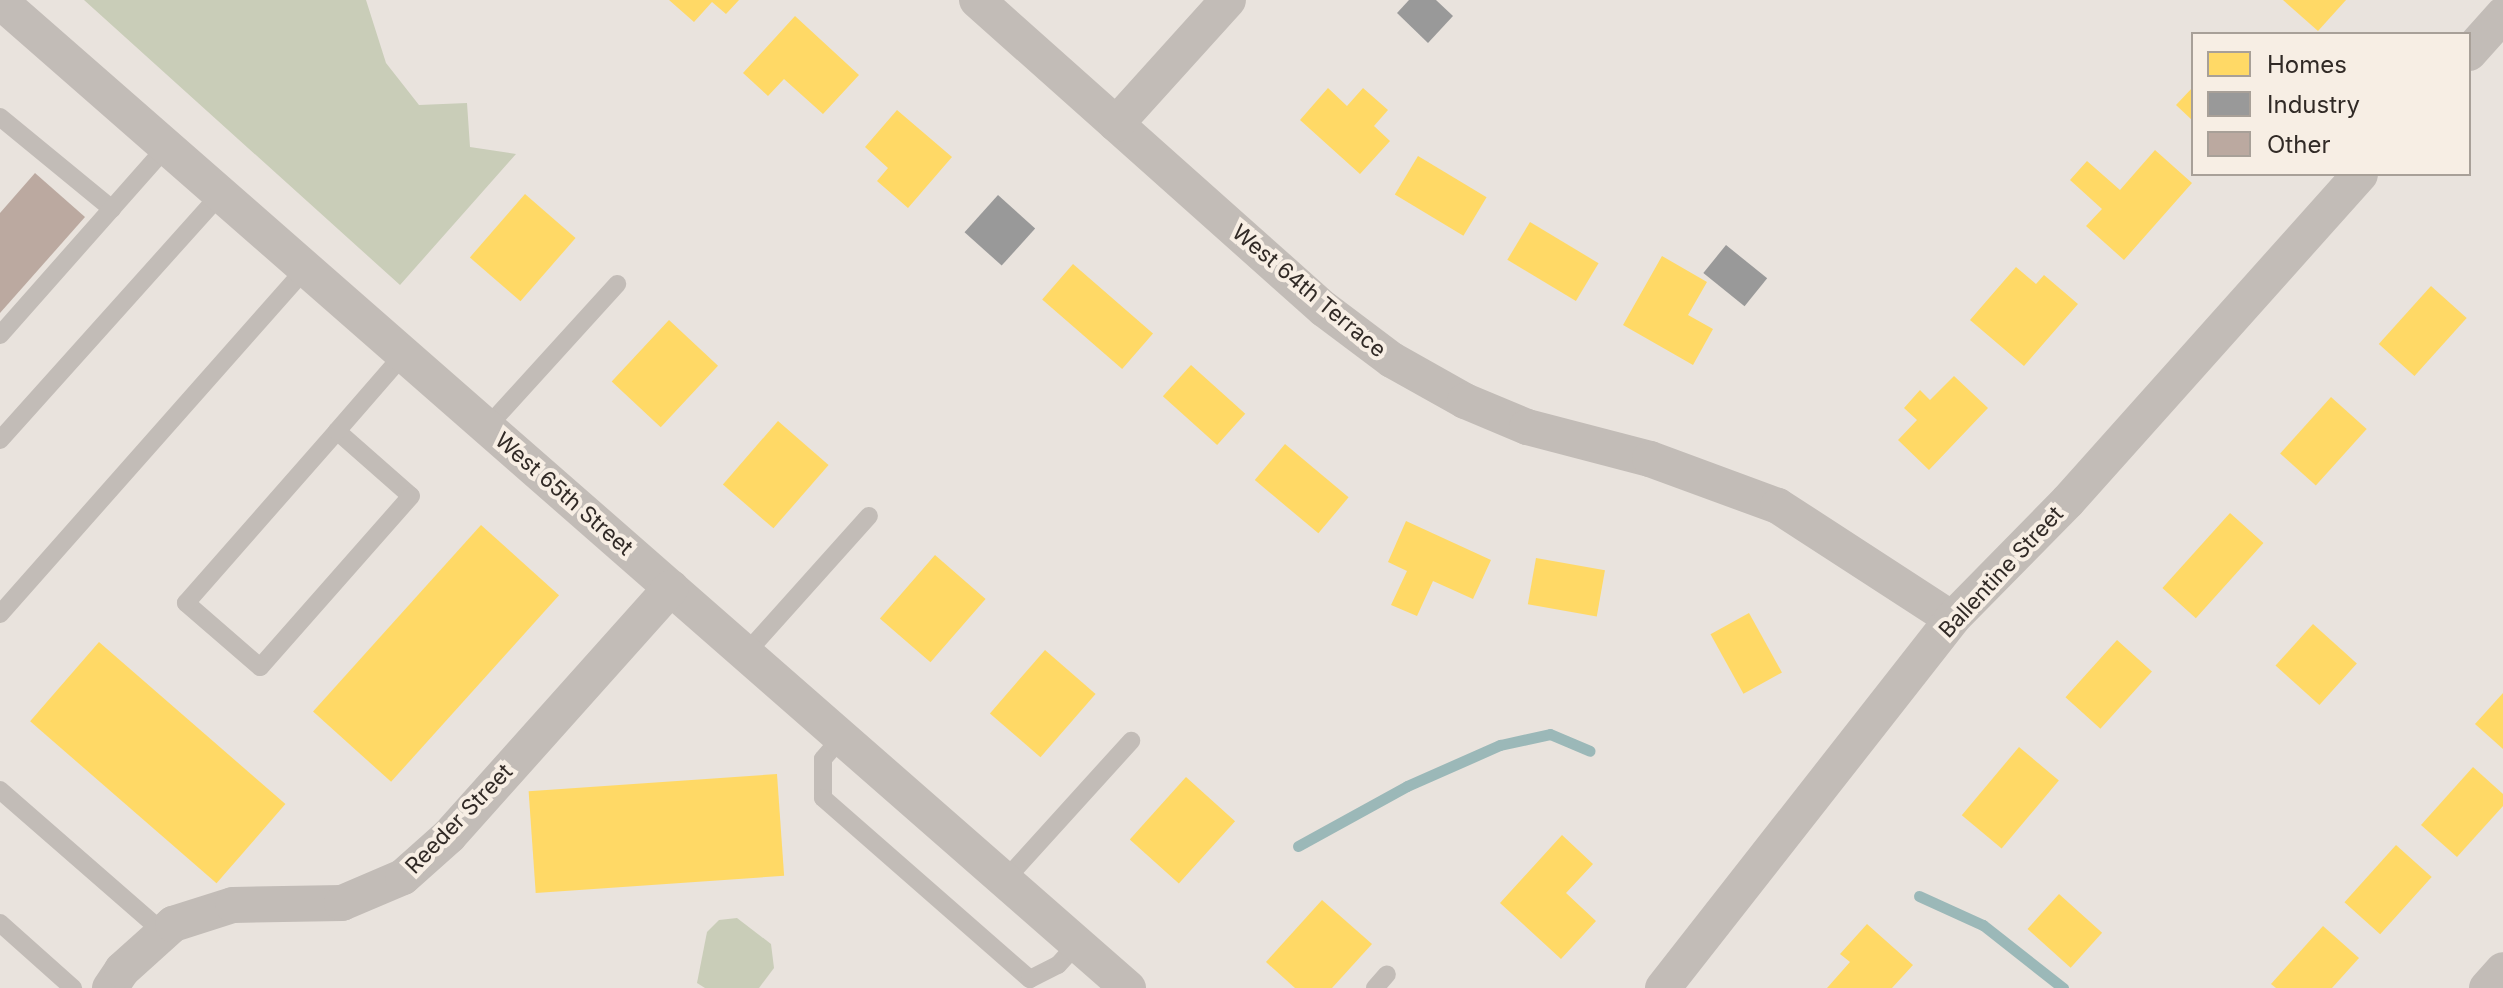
<!DOCTYPE html>
<html>
<head>
<meta charset="utf-8">
<style>
	body { margin:0 }
	#map { position:relative; width:2503px; height:988px; overflow:hidden; background:#e9e3dd; font-family:Inter,sans-serif }
	div>[style] { position:absolute }
	.green>* { inset:0; background:#c9cdb8 }
	.homes>* { inset:0; background:#ffd966; transform-origin:0 0 }
	.industry>* { inset:0; background:#999; transform-origin:0 0 }
	.stream>* { height:11px; margin:-5.5px; padding:0 5.5px; transform-origin:5.5px; border-radius:5.5px; background:#9bb8b8 }
	.building>* { inset:0; background:#bba9a0 }
	.service>* { height:18px; margin:-9px; padding:0 9px; transform-origin:9px; border-radius:9px; background:#c2bcb7 }
	.minor>* { height:36px; margin:-18px; padding:0 18px; transform-origin:18px; border-radius:18px; background:#c2bcb7 }
	span { translate:-50% -50%; white-space:nowrap; text-align:center; line-height:1.15; -webkit-text-stroke:8px #f7eee4; paint-order:stroke }
	.street-label { font-size:22px; color:#312a26 }
	.legend { position:absolute; left:2191px; top:32px; width:280px; height:144px; box-sizing:border-box; background:#f7eee4; border:2px solid #a8a098; margin:0; padding:10px 14px; list-style:none; font-size:24px; color:#312a26 }
	.legend li { display:flex; align-items:center; gap:16px; height:40px }
	.legend b { width:40px; border:2px solid #a8a098 }
</style>
</head>
<body>
<div id="map">
	<div class="green">
		<div style="clip-path:polygon(84px 0,366px 0,386px 63px,419px 105px,467px 103px,470px 147px,516px 154px,400px 285px)"></div>
		<div style="clip-path:polygon(737px 918px,771px 944px,774px 968px,759px 988px,705px 988px,697px 983px,707px 932px,719px 920px)"></div>
	</div>
	<div class="homes">
		<div style="clip-path:polygon(669px 0,739px 0,726px 14px,712px 2px,694px 22px)"></div>
		<div style="clip-path:polygon(2283px 0,2346px 0,2318px 31px)"></div>
		<div style="clip-path:polygon(795px 16px,859px 75px,823px 114px,784px 79px,768px 96px,743px 73px)"></div>
		<div style="clip-path:polygon(2193px 87px,2193px 121px,2176px 105px)"></div>
		<div style="clip-path:polygon(1328px 88px,1347px 106px,1363px 88px,1388px 110px,1374px 126px,1390px 141px,1360px 174px,1300px 120px)"></div>
		<div style="clip-path:polygon(897px 110px,952px 157px,908px 208px,877px 181px,888px 168px,865px 147px)"></div>
		<div style="clip-path:polygon(2155px 150px,2192px 183px,2124px 260px,2086px 226px,2102px 209px,2070px 180px,2087px 161px,2120px 190px)"></div>
		<div style="left:1418px;top:156px;width:80px;height:45px;rotate:31deg"></div>
		<div style="left:525px;top:194px;width:67px;height:84px;rotate:41deg"></div>
		<div style="left:1530px;top:222px;width:80px;height:44px;rotate:31deg"></div>
		<div style="clip-path:polygon(1662px 256px,1707px 282px,1688px 315px,1713px 329px,1693px 365px,1623px 325px)"></div>
		<div style="left:1073px;top:264px;width:106px;height:47px;rotate:41deg"></div>
		<div style="clip-path:polygon(2016px 267px,2036px 284px,2044px 275px,2078px 304px,2024px 366px,1970px 320px)"></div>
		<div style="left:2431px;top:286px;width:48px;height:78px;rotate:42deg"></div>
		<div style="left:669px;top:320px;width:67px;height:84px;rotate:43deg"></div>
		<div style="left:1191px;top:365px;width:73px;height:42px;rotate:42deg"></div>
		<div style="clip-path:polygon(1954px 376px,1988px 408px,1929px 470px,1898px 440px,1917px 420px,1904px 408px,1920px 390px,1930px 400px)"></div>
		<div style="left:2331px;top:397px;width:48px;height:76px;rotate:42deg"></div>
		<div style="left:778px;top:421px;width:67px;height:84px;rotate:41deg"></div>
		<div style="left:1285px;top:444px;width:83px;height:47px;rotate:40deg"></div>
		<div style="left:2230px;top:513px;width:45px;height:101px;rotate:42deg"></div>
		<div style="clip-path:polygon(1406px 521px,1491px 560px,1473px 599px,1433px 581px,1417px 616px,1391px 605px,1407px 571px,1388px 562px)"></div>
		<div style="left:481px;top:525px;width:105px;height:251px;rotate:42deg"></div>
		<div style="left:935px;top:555px;width:67px;height:84px;rotate:41deg"></div>
		<div style="left:1536px;top:558px;width:70px;height:47px;rotate:10deg"></div>
		<div style="left:1749px;top:613px;width:68px;height:44px;rotate:61deg"></div>
		<div style="left:2313px;top:624px;width:59px;height:56px;rotate:42deg"></div>
		<div style="left:2117px;top:640px;width:47px;height:77px;rotate:42deg"></div>
		<div style="left:99px;top:642px;width:247px;height:105px;rotate:41deg"></div>
		<div style="left:1045px;top:650px;width:67px;height:84px;rotate:41deg"></div>
		<div style="clip-path:polygon(2503px 693px,2503px 749px,2475px 724px)"></div>
		<div style="left:2019px;top:747px;width:52px;height:89px;rotate:40deg"></div>
		<div style="clip-path:polygon(2473px 767px,2503px 794px,2503px 806px,2457px 857px,2421px 825px)"></div>
		<div style="left:777px;top:774px;width:102px;height:249px;rotate:86deg"></div>
		<div style="left:1186px;top:777px;width:66px;height:84px;rotate:42deg"></div>
		<div style="clip-path:polygon(1562px 835px,1593px 864px,1566px 893px,1596px 921px,1561px 959px,1500px 903px)"></div>
		<div style="left:2396px;top:845px;width:48px;height:77px;rotate:42deg"></div>
		<div style="left:2059px;top:894px;width:58px;height:47px;rotate:42deg"></div>
		<div style="clip-path:polygon(1322px 900px,1372px 944px,1332px 988px,1295px 988px,1266px 962px)"></div>
		<div style="clip-path:polygon(1867px 924px,1913px 965px,1892px 988px,1827px 988px,1850px 962px,1840px 954px)"></div>
		<div style="clip-path:polygon(2323px 926px,2359px 958px,2332px 988px,2276px 988px,2271px 984px)"></div>
	</div>
	<div class="industry">
		<div style="clip-path:polygon(1409px 0,1436px 0,1453px 16px,1428px 43px,1397px 13px)"></div>
		<div style="left:998px;top:195px;width:50px;height:50px;rotate:42deg"></div>
		<div style="left:1726px;top:245px;width:53px;height:36px;rotate:39deg"></div>
	</div>
	<div class="stream">
		<div style="left:1298px;top:846px;width:124px;rotate:-28.8deg"></div>
		<div style="left:1407px;top:786px;width:102px;rotate:-23.8deg"></div>
		<div style="left:1500px;top:745px;width:51px;rotate:-12.4deg"></div>
		<div style="left:1550px;top:734px;width:43px;rotate:23deg"></div>
		<div style="left:1919px;top:896px;width:70px;rotate:24.4deg"></div>
		<div style="left:1983px;top:925px;width:102px;rotate:38.2deg"></div>
	</div>
	<div class="building">
		<div style="clip-path:polygon(35px 173px,85px 217px,0 313px,0 213px)"></div>
	</div>
	<div class="service">
		<div style="left:0;top:117px;width:145px;rotate:39.4deg"></div>
		<div style="left:0;top:335px;width:252px;rotate:-48.5deg"></div>
		<div style="left:488px;top:426px;width:192px;rotate:-47.7deg"></div>
		<div style="left:337px;top:431px;width:98px;rotate:41.3deg"></div>
		<div style="left:411px;top:496px;width:228px;rotate:131.4deg"></div>
		<div style="left:260px;top:667px;width:98px;rotate:-139.1deg"></div>
		<div style="left:186px;top:603px;width:229px;rotate:-48.7deg"></div>
		<div style="left:337px;top:431px;width:102px;rotate:-49deg"></div>
		<div style="left:0;top:440px;width:331px;rotate:-48.1deg"></div>
		<div style="left:0;top:614px;width:462px;rotate:-48.5deg"></div>
		<div style="left:746px;top:653px;width:184px;rotate:-48.1deg"></div>
		<div style="left:842px;top:737px;width:29px;rotate:131deg"></div>
		<div style="left:823px;top:759px;width:39px;rotate:90deg"></div>
		<div style="left:823px;top:798px;width:275px;rotate:41.2deg"></div>
		<div style="left:1030px;top:979px;width:31px;rotate:-27deg"></div>
		<div style="left:1058px;top:965px;width:28px;rotate:-48deg"></div>
		<div style="left:0;top:790px;width:218px;rotate:41.1deg"></div>
		<div style="left:1005px;top:880px;width:188px;rotate:-47.8deg"></div>
		<div style="left:0;top:923px;width:98px;rotate:41.7deg"></div>
		<div style="left:1375px;top:988px;width:18px;rotate:-49deg"></div>
	</div>
	<div class="minor">
		<div style="left:977px;top:0;width:465px;rotate:41.7deg"></div>
		<div style="left:1324px;top:309px;width:85px;rotate:36.9deg"></div>
		<div style="left:1392px;top:360px;width:84px;rotate:29.3deg"></div>
		<div style="left:1465px;top:401px;width:67px;rotate:22.8deg"></div>
		<div style="left:1527px;top:427px;width:127px;rotate:14.6deg"></div>
		<div style="left:1650px;top:459px;width:136px;rotate:20.2deg"></div>
		<div style="left:1778px;top:506px;width:207px;rotate:33deg"></div>
		<div style="left:0;top:1px;width:1499px;rotate:41.19deg"></div>
		<div style="left:2469px;top:53px;width:51px;rotate:-48.2deg"></div>
		<div style="left:1116px;top:124px;width:167px;rotate:-47.9deg"></div>
		<div style="left:110px;top:988px;width:22px;rotate:-56deg"></div>
		<div style="left:122px;top:970px;width:69px;rotate:-42deg"></div>
		<div style="left:173px;top:924px;width:63px;rotate:-17.6deg"></div>
		<div style="left:233px;top:905px;width:109px;rotate:-1.1deg"></div>
		<div style="left:342px;top:903px;width:66px;rotate:-23.1deg"></div>
		<div style="left:403px;top:877px;width:62px;rotate:-41.7deg"></div>
		<div style="left:449px;top:836px;width:333px;rotate:-48.2deg"></div>
		<div style="left:1663px;top:988px;width:469px;rotate:-51.9deg"></div>
		<div style="left:1952px;top:619px;width:165px;rotate:-45.5deg"></div>
		<div style="left:2068px;top:501px;width:438px;rotate:-48.2deg"></div>
		<div style="left:2487px;top:988px;width:24px;rotate:-48deg"></div>
	</div>
	<div class="street-label">
		<span style="left:1309px;top:291px;rotate:40deg">West 64th Terrace</span>
		<span style="left:564px;top:494px;rotate:41deg">West 65th Street</span>
		<span style="left:2001px;top:572px;rotate:-47deg">Ballentine Street</span>
		<span style="left:459px;top:819px;rotate:-46deg">Reeder Street</span>
	</div>
	<ul class="legend">
	<li><b style="height:22px;background:#ffd966"></b>Homes</li>
	<li><b style="height:22px;background:#999"></b>Industry</li>
	<li><b style="height:22px;background:#bba9a0"></b>Other</li>
	</ul>
</div>
</body>
</html>
